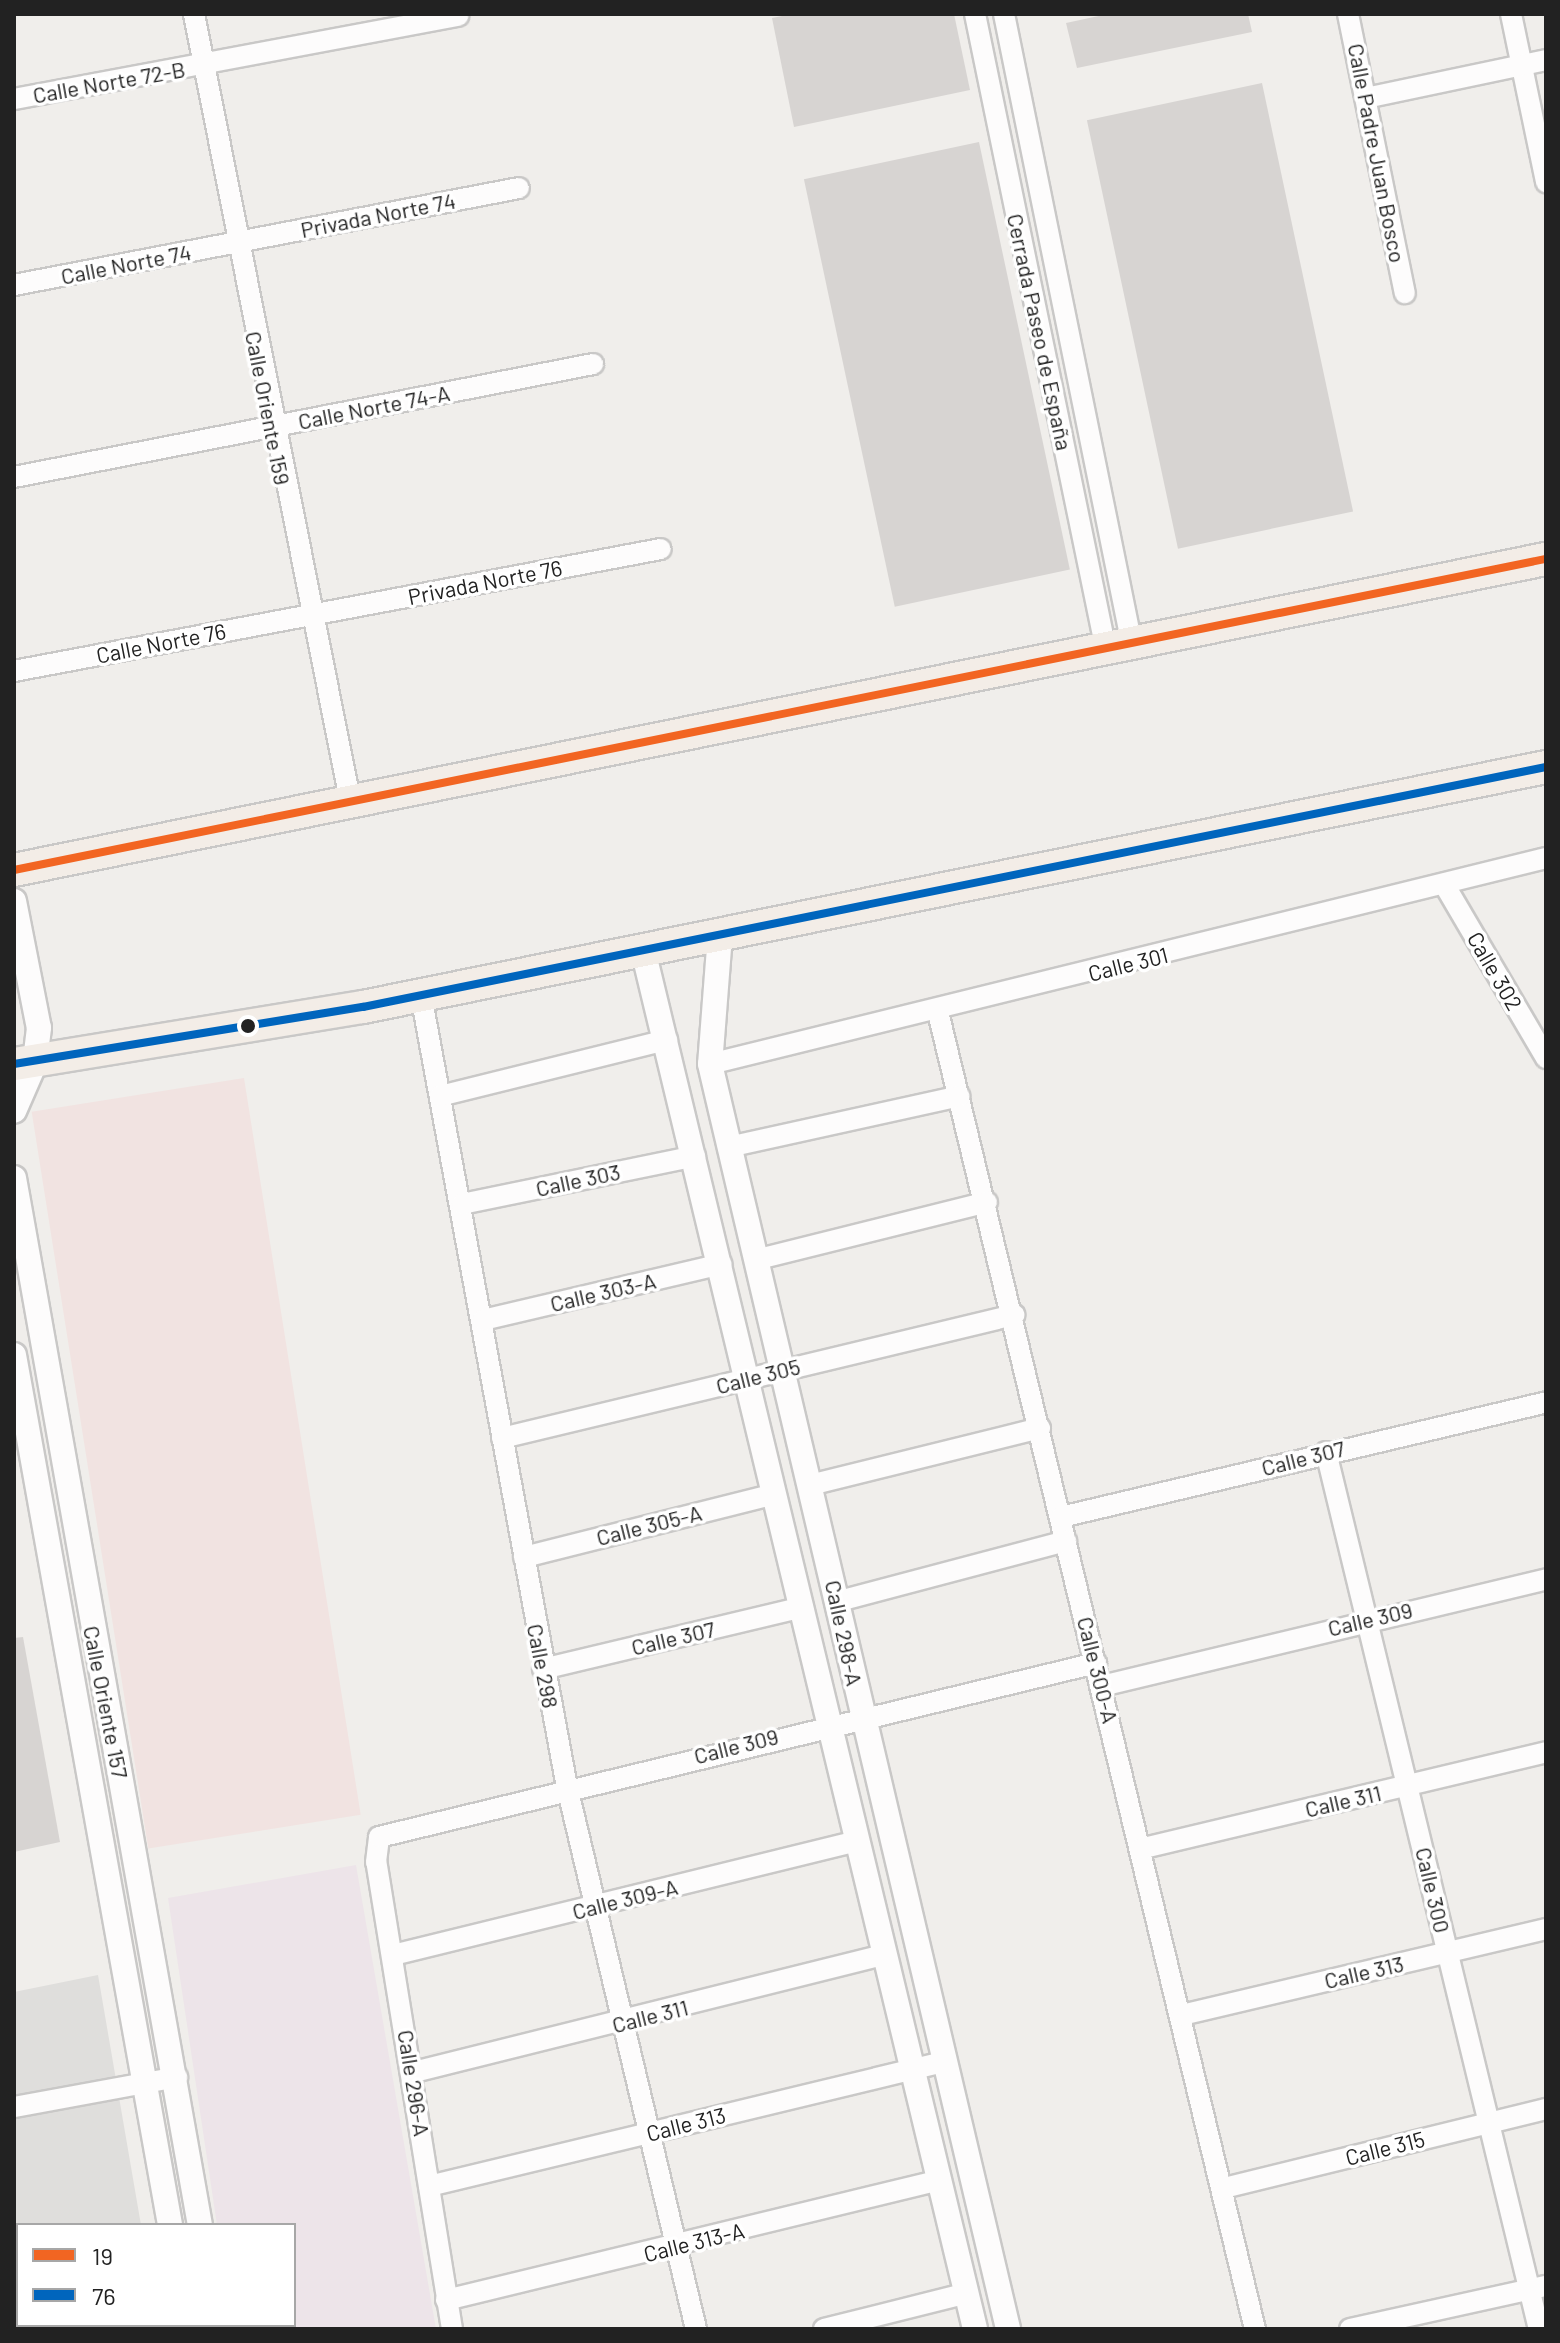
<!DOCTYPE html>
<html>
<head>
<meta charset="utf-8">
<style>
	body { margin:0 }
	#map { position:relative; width:1560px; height:2343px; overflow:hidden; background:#f0eeeb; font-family:Barlow,sans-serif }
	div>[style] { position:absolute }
	.residential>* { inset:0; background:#dfdedc }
	.commercial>* { inset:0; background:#f1e3e1; transform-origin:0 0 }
	.industrial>* { inset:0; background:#ede4e9 }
	.building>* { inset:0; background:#d7d4d2; transform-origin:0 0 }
	.roads { filter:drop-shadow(2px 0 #c9c8c7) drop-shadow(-2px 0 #c9c8c7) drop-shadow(0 2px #c9c8c7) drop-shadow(0 -2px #c9c8c7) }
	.minor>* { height:20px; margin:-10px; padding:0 10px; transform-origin:10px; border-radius:10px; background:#fdfcfc }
	.tertiary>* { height:24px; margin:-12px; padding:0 12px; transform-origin:12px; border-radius:12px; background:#fdfcfc }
	.primary>* { height:32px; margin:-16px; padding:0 16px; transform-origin:16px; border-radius:16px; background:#f3ede7 }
	.bus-1>* { height:8px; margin:-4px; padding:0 4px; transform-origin:4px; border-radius:4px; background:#f26522 }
	.bus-2>* { height:8px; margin:-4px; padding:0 4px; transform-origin:4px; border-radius:4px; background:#0065bd }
	.dots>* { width:22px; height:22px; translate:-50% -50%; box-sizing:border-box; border:4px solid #fff; border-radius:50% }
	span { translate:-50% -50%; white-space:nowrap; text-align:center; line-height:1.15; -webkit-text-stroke:7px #fff; paint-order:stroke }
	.street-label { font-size:22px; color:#222 }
	.frame { position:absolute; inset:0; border:16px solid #222; pointer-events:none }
	.legend { position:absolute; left:16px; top:2223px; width:280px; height:104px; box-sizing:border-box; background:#fff; border:2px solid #a7a7a7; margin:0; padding:10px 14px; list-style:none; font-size:24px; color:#222 }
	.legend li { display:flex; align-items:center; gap:16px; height:40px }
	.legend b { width:40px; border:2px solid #a7a7a7 }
</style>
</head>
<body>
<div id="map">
	<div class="residential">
		<div style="clip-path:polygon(98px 1975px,141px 2225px,18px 2225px,18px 2325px,159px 2329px,14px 2329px,14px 1992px)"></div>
	</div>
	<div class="commercial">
		<div style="left:244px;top:1078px;width:746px;height:215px;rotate:81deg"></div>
	</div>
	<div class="industrial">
		<div style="clip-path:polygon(356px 1865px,436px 2329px,232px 2329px,294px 2325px,294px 2225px,217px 2225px,168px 1898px)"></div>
	</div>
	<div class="building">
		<div style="clip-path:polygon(792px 14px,954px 14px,970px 90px,794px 127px,772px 18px)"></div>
		<div style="clip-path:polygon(1108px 14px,1248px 14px,1252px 32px,1077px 68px,1066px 23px)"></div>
		<div style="left:1262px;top:83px;width:438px;height:179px;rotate:78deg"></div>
		<div style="left:979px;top:142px;width:437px;height:179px;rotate:78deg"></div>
		<div style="clip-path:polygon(23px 1637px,60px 1842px,14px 1852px,14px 1638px)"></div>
	</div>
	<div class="roads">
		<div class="minor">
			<div style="left:194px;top:14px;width:801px;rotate:78.77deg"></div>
			<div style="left:975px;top:14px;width:649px;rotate:78.36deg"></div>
			<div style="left:1004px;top:14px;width:644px;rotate:78.53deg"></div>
			<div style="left:1348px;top:14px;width:285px;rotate:78.5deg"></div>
			<div style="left:1511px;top:14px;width:172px;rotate:78.2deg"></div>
			<div style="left:1366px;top:98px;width:184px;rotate:-11.9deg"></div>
			<div style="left:14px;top:99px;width:452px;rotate:-10.6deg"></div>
			<div style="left:14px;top:285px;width:514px;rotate:-10.87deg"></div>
			<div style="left:14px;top:477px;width:590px;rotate:-11.04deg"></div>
			<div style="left:14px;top:671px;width:658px;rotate:-10.68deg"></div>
			<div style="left:1444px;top:884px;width:202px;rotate:59.6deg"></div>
			<div style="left:421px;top:995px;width:805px;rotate:79.56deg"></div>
			<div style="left:567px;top:1787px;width:557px;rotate:76.61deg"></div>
			<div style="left:938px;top:1012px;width:1355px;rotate:76.47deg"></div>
			<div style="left:710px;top:1064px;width:861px;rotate:-13.84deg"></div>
			<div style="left:440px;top:1096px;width:234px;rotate:-13.9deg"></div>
			<div style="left:728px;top:1147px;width:237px;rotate:-12.4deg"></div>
			<div style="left:462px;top:1204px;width:238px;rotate:-11.6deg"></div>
			<div style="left:755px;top:1260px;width:239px;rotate:-14deg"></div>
			<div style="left:483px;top:1320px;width:245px;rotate:-13.2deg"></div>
			<div style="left:502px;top:1438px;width:527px;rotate:-13.51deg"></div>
			<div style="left:1326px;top:1452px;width:902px;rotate:76.35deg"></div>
			<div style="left:810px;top:1485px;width:237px;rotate:-13.9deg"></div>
			<div style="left:1061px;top:1517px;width:498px;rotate:-13.3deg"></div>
			<div style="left:524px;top:1557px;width:259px;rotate:-14.1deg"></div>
			<div style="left:839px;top:1601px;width:235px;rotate:-14.8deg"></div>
			<div style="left:543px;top:1669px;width:267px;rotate:-13.4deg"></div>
			<div style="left:1102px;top:1686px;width:457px;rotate:-13.5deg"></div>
			<div style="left:1140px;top:1849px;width:417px;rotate:-13.4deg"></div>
			<div style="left:393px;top:1955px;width:478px;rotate:-13.8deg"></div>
			<div style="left:1182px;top:2015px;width:374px;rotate:-13.3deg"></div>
			<div style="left:414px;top:2072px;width:485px;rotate:-14deg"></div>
			<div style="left:14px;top:2107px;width:166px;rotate:-10.4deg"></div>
			<div style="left:429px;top:2186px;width:529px;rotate:-13.56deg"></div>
			<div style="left:1224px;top:2188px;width:332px;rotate:-13.8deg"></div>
			<div style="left:14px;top:2260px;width:4px;rotate:-14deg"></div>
			<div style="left:446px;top:2300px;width:508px;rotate:-13.65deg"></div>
			<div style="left:452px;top:2329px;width:473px;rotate:-99.2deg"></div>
			<div style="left:376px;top:1862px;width:25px;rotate:-83deg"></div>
			<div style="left:379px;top:1837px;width:738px;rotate:-13.64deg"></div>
			<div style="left:824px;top:2329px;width:147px;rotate:-14.1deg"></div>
			<div style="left:1350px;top:2329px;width:201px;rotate:-12.4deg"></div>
		</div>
		<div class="tertiary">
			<div style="left:14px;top:901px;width:129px;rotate:78.9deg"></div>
			<div style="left:39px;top:1028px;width:35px;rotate:97deg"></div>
			<div style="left:35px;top:1063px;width:52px;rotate:113.6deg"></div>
			<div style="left:720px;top:935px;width:129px;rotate:94.4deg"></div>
			<div style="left:710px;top:1064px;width:1300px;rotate:76.74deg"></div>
			<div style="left:643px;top:950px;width:1418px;rotate:76.46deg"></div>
			<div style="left:14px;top:1178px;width:1063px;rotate:79.93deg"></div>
			<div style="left:14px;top:1355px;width:884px;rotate:79.83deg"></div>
			<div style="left:186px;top:2325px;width:4px;rotate:76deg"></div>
			<div style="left:216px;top:2325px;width:4px;rotate:90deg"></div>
		</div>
		<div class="primary">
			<div style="left:14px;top:870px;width:1563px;rotate:-11.48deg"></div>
			<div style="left:14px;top:1064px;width:354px;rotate:-9.3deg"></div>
			<div style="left:363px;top:1007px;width:1207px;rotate:-11.47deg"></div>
		</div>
	</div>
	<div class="bus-1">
		<div style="left:14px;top:870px;width:1563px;rotate:-11.48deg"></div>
	</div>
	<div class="bus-2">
		<div style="left:14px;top:1064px;width:354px;rotate:-9.3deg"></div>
		<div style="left:363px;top:1007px;width:1207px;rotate:-11.47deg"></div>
	</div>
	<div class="dots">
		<div style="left:248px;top:1026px;background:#222"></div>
	</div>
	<div class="street-label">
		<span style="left:109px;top:82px;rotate:-10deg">Calle Norte 72-B</span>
		<span style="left:1377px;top:153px;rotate:79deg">Calle Padre Juan Bosco</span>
		<span style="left:378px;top:215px;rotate:-11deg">Privada Norte 74</span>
		<span style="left:126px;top:264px;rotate:-11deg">Calle Norte 74</span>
		<span style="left:1040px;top:332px;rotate:78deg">Cerrada Paseo de España</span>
		<span style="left:374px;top:407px;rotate:-11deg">Calle Norte 74-A</span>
		<span style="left:268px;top:408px;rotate:79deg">Calle Oriente 159</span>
		<span style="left:485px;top:582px;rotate:-11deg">Privada Norte 76</span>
		<span style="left:161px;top:643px;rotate:-11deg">Calle Norte 76</span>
		<span style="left:1128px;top:964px;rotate:-14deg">Calle 301</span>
		<span style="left:1495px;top:971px;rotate:60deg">Calle 302</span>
		<span style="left:578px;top:1180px;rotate:-12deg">Calle 303</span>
		<span style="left:603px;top:1292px;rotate:-13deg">Calle 303-A</span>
		<span style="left:758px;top:1376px;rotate:-14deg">Calle 305</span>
		<span style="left:1303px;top:1458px;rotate:-14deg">Calle 307</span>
		<span style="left:649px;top:1525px;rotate:-14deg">Calle 305-A</span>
		<span style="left:1370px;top:1619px;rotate:-13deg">Calle 309</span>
		<span style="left:844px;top:1633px;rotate:78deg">Calle 298-A</span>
		<span style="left:673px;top:1638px;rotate:-13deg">Calle 307</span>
		<span style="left:543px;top:1666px;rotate:79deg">Calle 298</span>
		<span style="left:1098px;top:1670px;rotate:76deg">Calle 300-A</span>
		<span style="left:106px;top:1702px;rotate:79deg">Calle Oriente 157</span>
		<span style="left:736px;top:1746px;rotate:-14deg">Calle 309</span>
		<span style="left:1343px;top:1801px;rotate:-13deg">Calle 311</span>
		<span style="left:1433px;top:1890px;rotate:77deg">Calle 300</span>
		<span style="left:625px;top:1899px;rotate:-14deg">Calle 309-A</span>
		<span style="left:1364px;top:1972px;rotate:-13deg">Calle 313</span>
		<span style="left:650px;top:2016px;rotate:-14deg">Calle 311</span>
		<span style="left:414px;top:2083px;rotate:81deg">Calle 296-A</span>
		<span style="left:686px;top:2124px;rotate:-14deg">Calle 313</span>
		<span style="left:1385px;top:2148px;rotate:-14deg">Calle 315</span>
		<span style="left:694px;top:2242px;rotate:-14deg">Calle 313-A</span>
	</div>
	<div class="frame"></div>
	<ul class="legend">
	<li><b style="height:10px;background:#f26522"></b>19</li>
	<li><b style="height:10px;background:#0065bd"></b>76</li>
	</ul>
</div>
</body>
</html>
